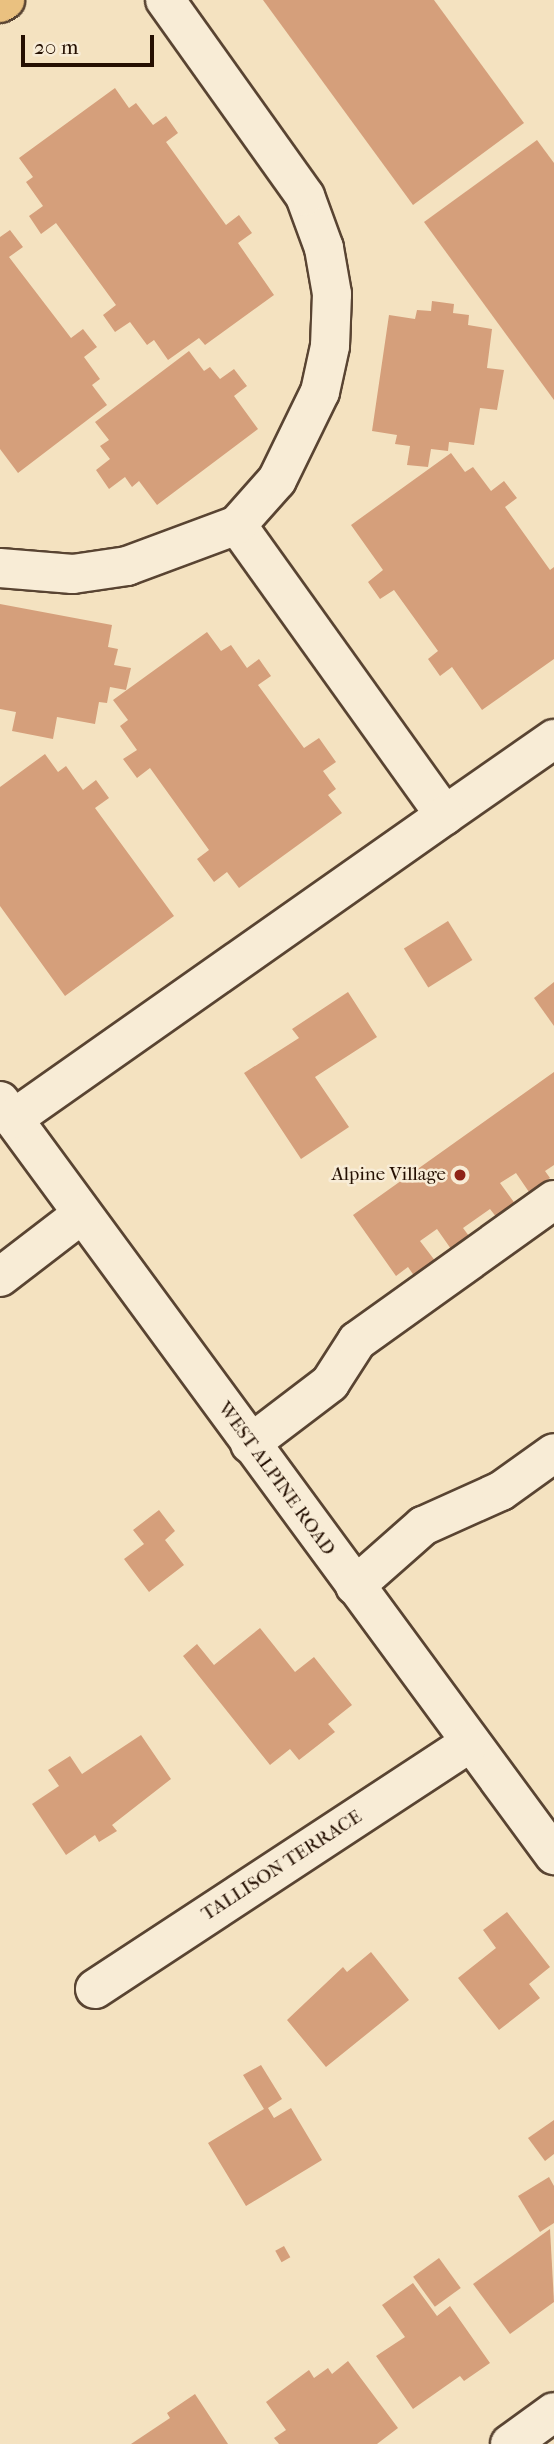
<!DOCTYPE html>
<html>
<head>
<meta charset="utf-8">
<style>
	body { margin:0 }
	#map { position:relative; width:554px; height:2444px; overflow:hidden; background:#f4e2c0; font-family:"IM FELL French Canon",serif }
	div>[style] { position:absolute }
	.building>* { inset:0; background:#d59f7b; transform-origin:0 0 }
	.roads { filter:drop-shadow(2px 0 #594432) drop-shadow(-2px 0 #594432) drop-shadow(0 2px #594432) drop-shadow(0 -2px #594432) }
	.minor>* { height:38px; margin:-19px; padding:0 19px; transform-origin:19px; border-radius:19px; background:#f8ecd6 }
	.major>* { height:38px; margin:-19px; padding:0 19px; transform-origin:19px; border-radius:19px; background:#eac180 }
	.dots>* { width:19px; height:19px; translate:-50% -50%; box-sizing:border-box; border:4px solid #f8ecd6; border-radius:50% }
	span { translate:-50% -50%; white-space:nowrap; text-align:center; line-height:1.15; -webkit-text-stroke:5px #f8ecd6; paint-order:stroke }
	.poi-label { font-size:19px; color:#251002 }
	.right { translate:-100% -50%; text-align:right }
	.street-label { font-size:19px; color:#251002 }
	.scale { position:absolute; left:21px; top:35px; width:133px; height:32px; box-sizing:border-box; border:4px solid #251002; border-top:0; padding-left:9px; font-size:21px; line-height:24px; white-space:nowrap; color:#251002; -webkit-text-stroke:5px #f8ecd6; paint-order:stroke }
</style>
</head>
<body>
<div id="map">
	<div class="building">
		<div style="clip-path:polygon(263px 0,434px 0,524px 123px,413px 205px)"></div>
		<div style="clip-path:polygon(115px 88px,129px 108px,136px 103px,153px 125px,166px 116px,178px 133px,166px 142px,226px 225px,239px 215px,252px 233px,238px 243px,274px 295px,205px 345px,199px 338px,168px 360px,154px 340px,147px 345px,130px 322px,115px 332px,103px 315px,116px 305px,56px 223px,41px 234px,29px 216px,43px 206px,26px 182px,33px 177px,19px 158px)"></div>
		<div style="clip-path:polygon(537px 140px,554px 163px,554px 400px,424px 222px)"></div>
		<div style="clip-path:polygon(10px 230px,23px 247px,9px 257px,71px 338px,83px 329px,97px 347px,84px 357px,100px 379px,92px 385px,107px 405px,18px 473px,0 449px,0 237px)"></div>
		<div style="clip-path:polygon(432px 301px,454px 304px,453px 313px,469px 315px,468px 325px,492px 329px,487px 368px,504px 370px,497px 410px,480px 408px,474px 445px,449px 442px,448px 451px,431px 449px,428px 467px,407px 465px,410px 446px,395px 444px,397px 435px,372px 431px,389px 315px,415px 319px,417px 310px,431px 311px)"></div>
		<div style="clip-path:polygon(189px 351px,204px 371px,210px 367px,220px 379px,234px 369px,247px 386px,234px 396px,258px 429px,157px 505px,139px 481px,132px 487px,125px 477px,109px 489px,96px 470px,110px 459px,100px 446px,109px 440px,95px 422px)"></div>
		<div style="clip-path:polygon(451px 453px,465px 472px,473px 467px,491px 491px,504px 481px,517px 498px,505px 507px,550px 570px,554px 567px,554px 659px,482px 710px,452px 667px,440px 676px,428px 659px,438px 651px,394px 590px,380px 599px,368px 582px,383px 570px,351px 525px)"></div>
		<div style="clip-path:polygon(0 604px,112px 625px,108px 647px,118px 649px,114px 665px,131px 668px,126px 690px,110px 687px,107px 703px,99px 702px,95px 724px,57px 717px,53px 739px,12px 731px,16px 712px,0 709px)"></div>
		<div style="clip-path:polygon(207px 632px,221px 651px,231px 645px,247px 668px,259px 659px,271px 676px,258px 685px,304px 748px,319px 738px,336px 762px,323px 771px,336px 789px,328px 795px,342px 813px,239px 888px,227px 872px,214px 882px,197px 859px,209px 850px,150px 768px,137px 778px,123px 759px,137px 750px,120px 726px,128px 720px,113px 700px)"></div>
		<div style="clip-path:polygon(45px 754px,58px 772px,66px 766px,83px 790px,96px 780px,109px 798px,95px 808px,174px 916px,65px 996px,0 906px,0 787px)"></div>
		<div style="left:448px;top:921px;width:46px;height:52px;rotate:58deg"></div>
		<div style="clip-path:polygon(554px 982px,554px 1026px,534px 998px)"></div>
		<div style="clip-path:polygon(348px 992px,377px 1037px,315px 1077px,349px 1127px,301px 1159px,244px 1073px,299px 1038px,292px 1029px)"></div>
		<div style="clip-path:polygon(554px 1072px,554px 1165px,545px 1171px,550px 1178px,529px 1192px,516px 1173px,500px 1183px,516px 1205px,497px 1218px,490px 1209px,463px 1228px,469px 1236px,451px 1249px,437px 1229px,420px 1241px,436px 1262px,415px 1277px,408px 1267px,396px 1276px,353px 1215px)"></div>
		<div style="clip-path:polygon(159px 1510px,175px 1531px,165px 1540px,184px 1565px,149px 1592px,124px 1559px,144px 1544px,133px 1530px)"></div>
		<div style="clip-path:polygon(260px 1628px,295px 1672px,314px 1657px,352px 1705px,328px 1724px,335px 1732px,299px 1760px,290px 1749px,270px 1765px,183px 1656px,197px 1644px,214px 1665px)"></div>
		<div style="clip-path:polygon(141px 1735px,171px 1779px,112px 1825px,117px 1831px,99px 1842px,95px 1835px,66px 1855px,32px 1804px,59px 1786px,48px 1770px,70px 1756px,82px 1774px)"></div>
		<div style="clip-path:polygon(507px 1912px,550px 1967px,529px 1984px,540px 1998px,499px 2030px,458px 1978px,496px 1948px,483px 1930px)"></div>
		<div style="clip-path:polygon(371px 1952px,409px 2000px,326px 2067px,287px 2020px,343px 1967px,347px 1972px)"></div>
		<div style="clip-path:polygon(261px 2065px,282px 2099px,268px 2108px,274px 2118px,291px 2108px,322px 2160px,246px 2206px,208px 2143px,264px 2109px,243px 2075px)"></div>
		<div style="clip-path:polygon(554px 2120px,554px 2154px,545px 2161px,528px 2138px)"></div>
		<div style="clip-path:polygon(549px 2177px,554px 2186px,554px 2223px,540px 2232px,518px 2196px)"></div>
		<div style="clip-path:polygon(550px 2229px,554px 2302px,510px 2334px,473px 2284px)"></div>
		<div style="left:284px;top:2246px;width:13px;height:10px;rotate:61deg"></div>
		<div style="left:439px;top:2258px;width:37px;height:32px;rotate:54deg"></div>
		<div style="clip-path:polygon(413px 2283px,437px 2316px,450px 2306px,490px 2363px,464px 2381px,460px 2376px,413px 2409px,376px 2356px,405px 2337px,382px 2305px)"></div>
		<div style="clip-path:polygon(348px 2361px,398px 2428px,377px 2444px,279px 2444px,274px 2438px,286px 2430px,266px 2402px,309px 2370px,314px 2378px,328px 2368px,332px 2374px)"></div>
		<div style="clip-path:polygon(195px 2394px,228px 2444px,131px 2444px,170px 2418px,167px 2413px)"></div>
	</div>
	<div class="roads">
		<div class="minor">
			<div style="left:237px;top:525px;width:357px;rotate:54.4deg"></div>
			<div style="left:445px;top:815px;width:133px;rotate:-34.9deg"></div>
			<div style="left:0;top:568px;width:73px;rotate:4.7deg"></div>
			<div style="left:73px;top:574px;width:55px;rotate:-8.4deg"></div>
			<div style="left:127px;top:566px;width:117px;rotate:-20.4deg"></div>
			<div style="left:237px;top:525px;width:60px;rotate:-48.4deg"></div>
			<div style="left:277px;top:480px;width:98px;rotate:-64deg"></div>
			<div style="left:320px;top:392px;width:47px;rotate:-77.7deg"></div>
			<div style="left:330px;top:346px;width:52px;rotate:-87.8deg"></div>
			<div style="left:332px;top:294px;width:47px;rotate:-99.9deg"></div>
			<div style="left:324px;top:248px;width:55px;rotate:-110.1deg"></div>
			<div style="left:305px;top:196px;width:241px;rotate:-125.5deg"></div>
			<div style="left:0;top:1101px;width:936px;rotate:53.69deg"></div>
			<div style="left:13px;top:1119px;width:528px;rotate:-35.13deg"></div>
			<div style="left:0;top:1277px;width:103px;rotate:-37.5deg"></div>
			<div style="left:250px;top:1444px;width:101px;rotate:-37.3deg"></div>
			<div style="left:330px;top:1383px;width:50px;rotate:-57.3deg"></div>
			<div style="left:357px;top:1341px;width:242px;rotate:-35.6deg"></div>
			<div style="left:355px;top:1586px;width:91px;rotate:-41.4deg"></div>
			<div style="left:423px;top:1526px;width:85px;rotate:-24.2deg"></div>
			<div style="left:501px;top:1491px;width:65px;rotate:-35.6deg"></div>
			<div style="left:95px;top:1989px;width:448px;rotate:-33.3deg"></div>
			<div style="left:510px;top:2444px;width:54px;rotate:-36deg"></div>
		</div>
		<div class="major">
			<div style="left:0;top:3px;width:6px;rotate:-31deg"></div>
		</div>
	</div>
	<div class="dots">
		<div style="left:460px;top:1175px;background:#8f2418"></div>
	</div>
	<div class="poi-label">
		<span class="right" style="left:446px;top:1175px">Alpine Village</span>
	</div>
	<div class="street-label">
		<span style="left:276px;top:1479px;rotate:54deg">WEST ALPINE ROAD</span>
		<span style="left:282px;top:1866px;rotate:-33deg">TALLISON TERRACE</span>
	</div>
	<div class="scale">20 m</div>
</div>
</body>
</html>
